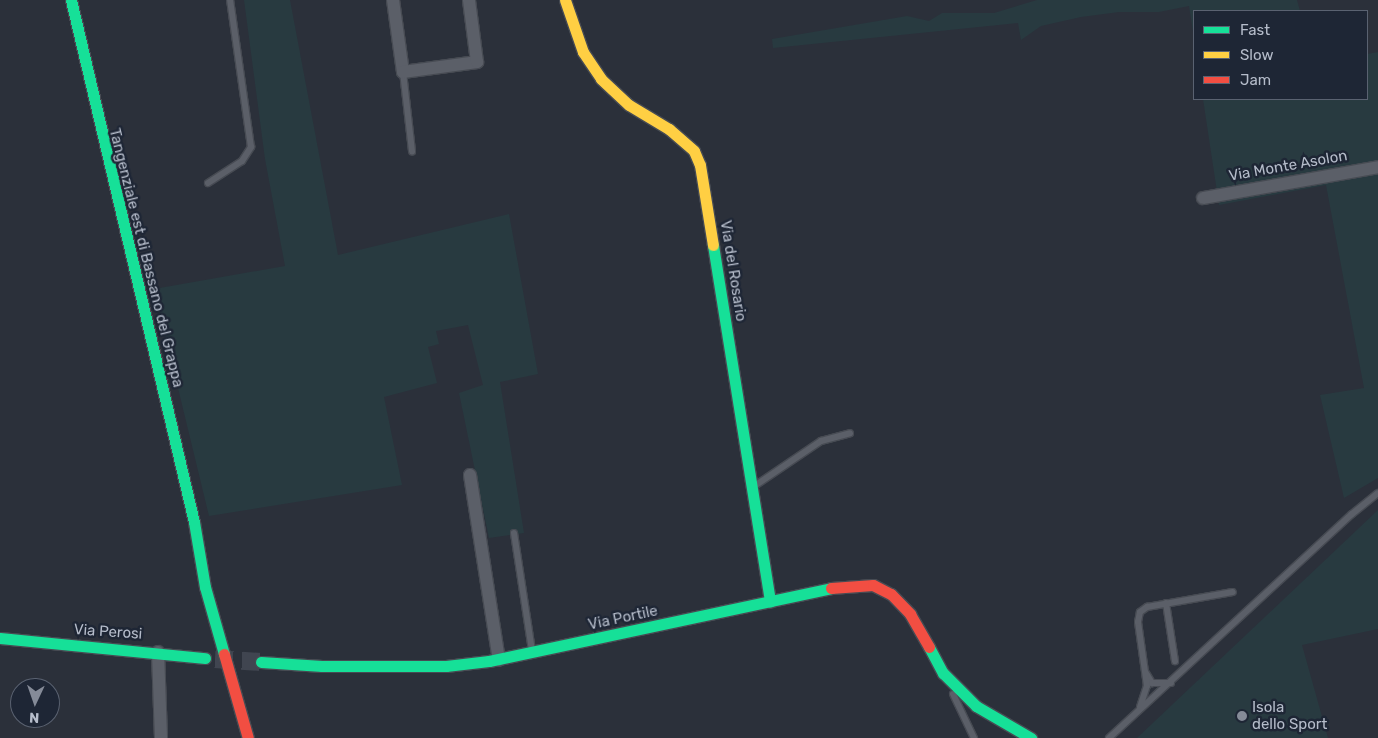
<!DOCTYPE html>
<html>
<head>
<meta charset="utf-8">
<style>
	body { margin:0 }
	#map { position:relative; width:1378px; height:738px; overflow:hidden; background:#2b303a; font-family:Rubik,sans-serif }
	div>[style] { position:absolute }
	.green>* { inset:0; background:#283a40 }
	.secondary-tunnel>* { height:18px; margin-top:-9px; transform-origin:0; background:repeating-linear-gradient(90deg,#404550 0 18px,transparent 0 27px) }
	.roads { filter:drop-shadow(1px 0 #474b53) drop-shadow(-1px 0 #474b53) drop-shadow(0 1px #474b53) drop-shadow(0 -1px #474b53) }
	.lane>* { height:6px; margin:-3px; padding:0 3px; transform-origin:3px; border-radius:3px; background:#5b5f68 }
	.street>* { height:12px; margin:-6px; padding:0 6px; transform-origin:6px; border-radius:6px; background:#5b5f68 }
	.fast>* { height:11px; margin:-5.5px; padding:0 5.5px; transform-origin:5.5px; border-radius:5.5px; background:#16e098 }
	.slow>* { height:11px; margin:-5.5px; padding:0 5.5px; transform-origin:5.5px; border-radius:5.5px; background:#ffcf43 }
	.jam>* { height:11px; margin:-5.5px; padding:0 5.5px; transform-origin:5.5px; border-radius:5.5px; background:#f24e42 }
	.dots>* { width:14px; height:14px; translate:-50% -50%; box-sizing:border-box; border:2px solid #1e2635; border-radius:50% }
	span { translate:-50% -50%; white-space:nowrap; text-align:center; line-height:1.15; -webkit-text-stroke:5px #1e2635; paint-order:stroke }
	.street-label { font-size:15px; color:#b5bcca }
	.poi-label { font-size:15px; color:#b5bcca }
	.left { translate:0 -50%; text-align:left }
	.legend { position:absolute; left:1193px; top:10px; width:175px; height:90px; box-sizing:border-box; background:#1e2635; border:1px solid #5a6271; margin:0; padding:6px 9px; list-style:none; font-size:15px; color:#b5bcca }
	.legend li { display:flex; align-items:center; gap:10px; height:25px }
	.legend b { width:25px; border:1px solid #5a6271 }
	.north { position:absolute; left:10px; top:678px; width:50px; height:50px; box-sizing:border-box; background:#1e2635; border:1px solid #5a6271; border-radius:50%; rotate:183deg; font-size:14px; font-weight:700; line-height:20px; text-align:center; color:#b5bcca }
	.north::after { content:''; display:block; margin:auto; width:18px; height:22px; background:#858b98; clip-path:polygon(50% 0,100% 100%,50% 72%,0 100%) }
</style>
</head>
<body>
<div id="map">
	<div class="green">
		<div style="clip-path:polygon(244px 0,290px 0,338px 255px,509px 214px,538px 374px,500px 382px,524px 533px,489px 538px,459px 393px,483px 385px,468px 325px,436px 331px,439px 344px,428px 347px,437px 383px,384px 397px,402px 485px,209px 516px,154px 289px,285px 266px,265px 159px)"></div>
		<div style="clip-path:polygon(1037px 0,1297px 0,1300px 11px,1194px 11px,1194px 38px,1189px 6px,1159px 12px,1119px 12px,1081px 17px,1041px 26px,1021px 40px,1018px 23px,773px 48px,772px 39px,907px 16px,929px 21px,942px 13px,994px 13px)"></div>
		<div style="clip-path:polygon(1378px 52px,1378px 478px,1344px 498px,1320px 395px,1364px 388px,1326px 185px,1219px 205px,1203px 99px,1367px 99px,1367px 54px)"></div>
		<div style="clip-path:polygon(1378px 510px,1378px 629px,1302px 645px,1328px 738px,1137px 738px)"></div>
	</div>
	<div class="secondary-tunnel">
		<div style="left:215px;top:659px;width:46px;rotate:3.7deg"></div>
	</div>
	<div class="roads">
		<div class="lane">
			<div style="left:403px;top:72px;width:80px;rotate:83.5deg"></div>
			<div style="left:208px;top:183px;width:40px;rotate:-32.9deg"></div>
			<div style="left:242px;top:161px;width:17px;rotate:-57deg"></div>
			<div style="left:251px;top:147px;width:148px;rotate:-98.1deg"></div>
			<div style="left:753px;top:487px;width:82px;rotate:-34.1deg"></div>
			<div style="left:821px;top:441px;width:30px;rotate:-15deg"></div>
			<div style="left:514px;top:533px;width:118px;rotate:81.3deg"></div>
			<div style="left:1166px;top:603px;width:59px;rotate:81.2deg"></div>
			<div style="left:1146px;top:673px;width:12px;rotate:59deg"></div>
			<div style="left:1152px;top:683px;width:19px"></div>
			<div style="left:953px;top:694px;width:49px;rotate:64.5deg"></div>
			<div style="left:1140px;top:707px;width:22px;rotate:-72deg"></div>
			<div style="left:1147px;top:686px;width:65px;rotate:-98deg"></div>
			<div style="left:1138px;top:622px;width:10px;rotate:-79deg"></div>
			<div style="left:1140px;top:612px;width:9px;rotate:-36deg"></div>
			<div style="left:1147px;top:607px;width:87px;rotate:-9.9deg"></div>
			<div style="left:1109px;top:738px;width:330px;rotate:-42.7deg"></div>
			<div style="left:1352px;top:514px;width:33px;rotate:-39deg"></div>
		</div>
		<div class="street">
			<div style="left:393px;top:0;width:73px;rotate:82.1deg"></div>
			<div style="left:403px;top:72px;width:75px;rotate:-7.7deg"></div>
			<div style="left:477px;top:62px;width:63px;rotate:-97.4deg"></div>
			<div style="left:1203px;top:198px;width:178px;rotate:-10deg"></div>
			<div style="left:470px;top:475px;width:187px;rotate:81.1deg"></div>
			<div style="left:158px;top:652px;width:86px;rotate:88deg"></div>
		</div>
		<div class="fast">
			<div style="left:71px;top:0;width:536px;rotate:76.74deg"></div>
			<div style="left:194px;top:522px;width:66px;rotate:80.4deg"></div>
			<div style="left:205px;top:587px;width:70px;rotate:74.2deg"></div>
			<div style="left:713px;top:245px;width:361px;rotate:80.9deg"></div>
			<div style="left:0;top:638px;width:206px;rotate:5.6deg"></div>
			<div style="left:929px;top:647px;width:30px;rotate:62deg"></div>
			<div style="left:943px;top:673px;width:47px;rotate:45deg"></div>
			<div style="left:976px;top:706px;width:64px;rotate:30.2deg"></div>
			<div style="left:261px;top:662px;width:61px;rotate:3.8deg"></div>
			<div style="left:322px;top:666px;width:124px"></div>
			<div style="left:446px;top:666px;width:43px;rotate:-6.6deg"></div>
			<div style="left:489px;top:661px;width:350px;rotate:-12deg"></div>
		</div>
		<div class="slow">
			<div style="left:565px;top:0;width:55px;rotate:70.9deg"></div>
			<div style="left:583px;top:52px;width:32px;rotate:56deg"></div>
			<div style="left:601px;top:79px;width:38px;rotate:43deg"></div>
			<div style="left:629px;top:105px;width:47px;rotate:31deg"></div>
			<div style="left:669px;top:129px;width:33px;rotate:41deg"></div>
			<div style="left:694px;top:151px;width:15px;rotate:67deg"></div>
			<div style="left:700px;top:165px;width:81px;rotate:80.8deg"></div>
		</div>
		<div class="jam">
			<div style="left:831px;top:588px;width:42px;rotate:-4.1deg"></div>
			<div style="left:873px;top:585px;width:20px;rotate:27deg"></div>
			<div style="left:891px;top:594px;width:28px;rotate:46deg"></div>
			<div style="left:910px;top:614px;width:38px;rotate:60deg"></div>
			<div style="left:224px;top:654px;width:87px;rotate:74.1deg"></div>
		</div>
	</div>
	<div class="dots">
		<div style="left:1242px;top:716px;background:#858b98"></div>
	</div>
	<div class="street-label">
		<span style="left:1288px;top:166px;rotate:-10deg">Via Monte Asolon</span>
		<span style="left:146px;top:258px;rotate:76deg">Tangenziale est di Bassano del Grappa</span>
		<span style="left:733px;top:271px;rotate:81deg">Via del Rosario</span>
		<span style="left:623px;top:618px;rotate:-12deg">Via Portile</span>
		<span style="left:108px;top:632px;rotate:4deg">Via Perosi</span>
	</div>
	<div class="poi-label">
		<span class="left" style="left:1252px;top:716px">Isola<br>dello Sport</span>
	</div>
	<ul class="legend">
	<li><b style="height:6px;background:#16e098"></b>Fast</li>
	<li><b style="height:6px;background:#ffcf43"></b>Slow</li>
	<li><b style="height:6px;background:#f24e42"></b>Jam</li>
	</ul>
	<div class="north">N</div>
</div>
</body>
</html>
